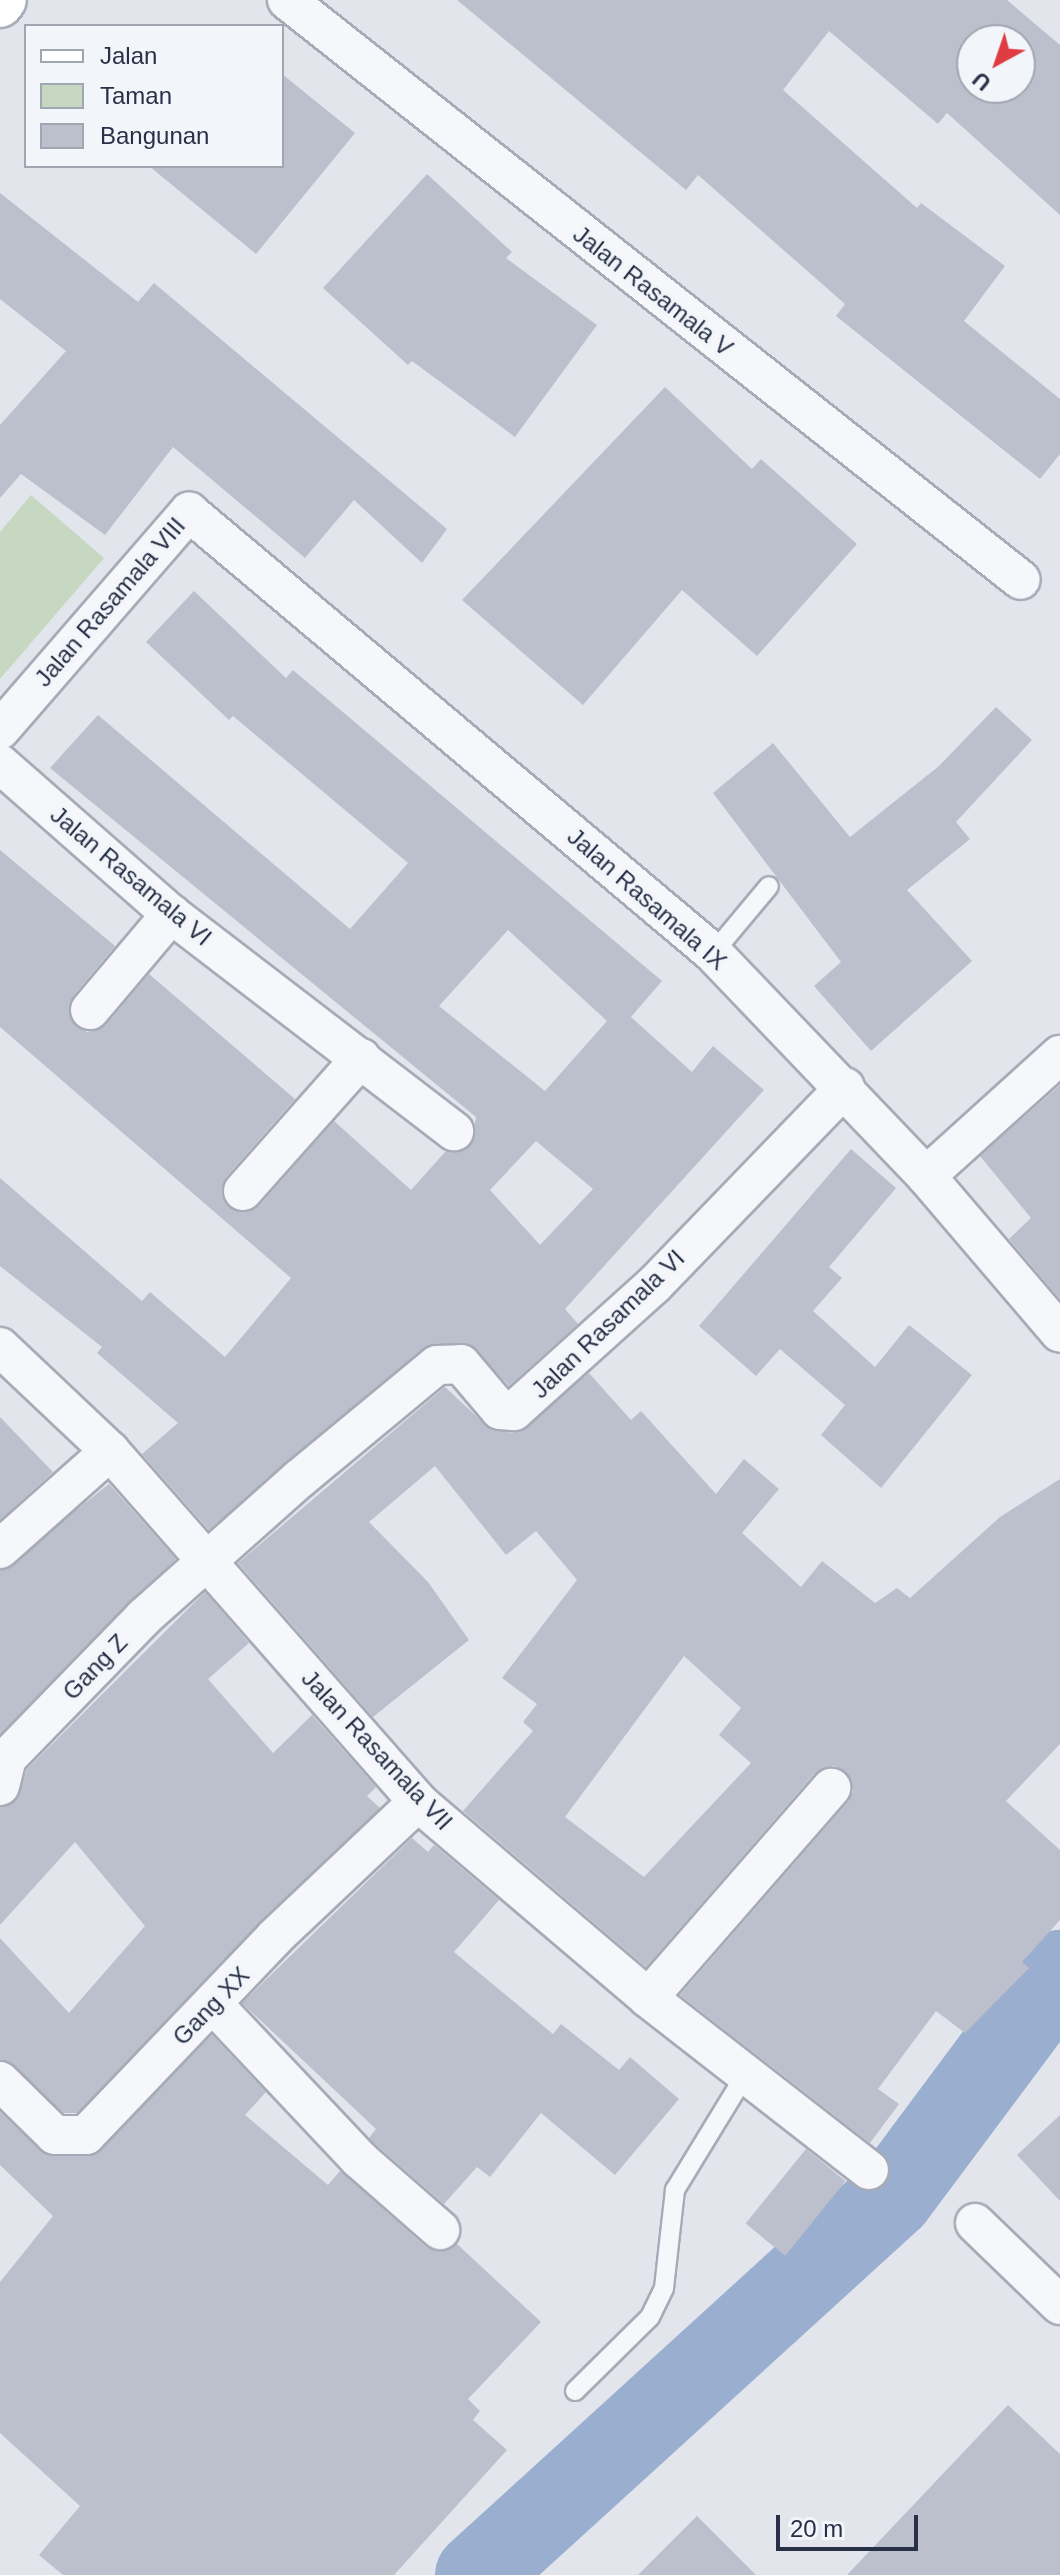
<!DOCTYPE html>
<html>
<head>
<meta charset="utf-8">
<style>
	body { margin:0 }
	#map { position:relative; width:1060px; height:2575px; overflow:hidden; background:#e2e5ec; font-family:Arial,sans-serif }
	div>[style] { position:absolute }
	.green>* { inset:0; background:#c6d7c2 }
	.river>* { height:84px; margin:-42px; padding:0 42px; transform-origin:42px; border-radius:42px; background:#9aaed0 }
	.building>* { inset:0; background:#bcc0cd; transform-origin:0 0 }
	.roads { filter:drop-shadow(2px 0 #a6abb7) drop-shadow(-2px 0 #a6abb7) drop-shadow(0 2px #a6abb7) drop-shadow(0 -2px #a6abb7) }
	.lane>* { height:18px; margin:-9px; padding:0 9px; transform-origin:9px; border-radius:9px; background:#f6f7fa }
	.street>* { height:38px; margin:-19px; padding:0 19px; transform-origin:19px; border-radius:19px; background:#f6f7fa }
	.secondary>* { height:44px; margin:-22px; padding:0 22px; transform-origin:22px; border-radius:22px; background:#fff }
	span { translate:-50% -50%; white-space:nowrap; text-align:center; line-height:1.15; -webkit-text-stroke:7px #f2f5f9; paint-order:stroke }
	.street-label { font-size:24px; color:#283047 }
	.legend { position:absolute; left:24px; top:24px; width:260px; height:144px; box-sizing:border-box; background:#f2f5f9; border:2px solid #a1a6b2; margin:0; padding:10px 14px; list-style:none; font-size:24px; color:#283047 }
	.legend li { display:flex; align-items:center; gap:16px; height:40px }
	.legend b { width:40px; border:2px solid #a1a6b2 }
	.north { position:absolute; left:956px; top:24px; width:80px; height:80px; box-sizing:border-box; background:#f2f5f9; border:2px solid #a1a6b2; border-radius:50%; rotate:220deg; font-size:22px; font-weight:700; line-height:32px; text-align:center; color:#283047 }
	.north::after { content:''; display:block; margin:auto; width:28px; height:36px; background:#de3b43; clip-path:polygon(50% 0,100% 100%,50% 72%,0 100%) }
	.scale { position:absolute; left:776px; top:2515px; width:142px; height:36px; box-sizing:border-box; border:4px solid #283047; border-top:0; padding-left:10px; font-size:24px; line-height:28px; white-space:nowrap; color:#283047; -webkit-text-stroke:6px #f2f5f9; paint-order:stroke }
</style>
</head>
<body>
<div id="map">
	<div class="green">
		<div style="clip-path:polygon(31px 495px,104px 558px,0 679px,0 532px)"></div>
	</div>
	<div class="river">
		<div style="left:477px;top:2575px;width:561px;rotate:-42.33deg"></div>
		<div style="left:892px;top:2197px;width:281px;rotate:-53.3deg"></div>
	</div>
	<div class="building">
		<div style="clip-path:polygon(evenodd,457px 0,1007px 0,1060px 45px,1060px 215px,947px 113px,938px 124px,829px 31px,783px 90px,917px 208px,921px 203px,1005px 266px,964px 321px,1060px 399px,1060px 454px,1040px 479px,836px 316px,845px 304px,698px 175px,686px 190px,457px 0,972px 40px,1020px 40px,1020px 88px,972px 88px,972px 40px)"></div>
		<div style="clip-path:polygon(282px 74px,355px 133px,256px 254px,149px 166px,282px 166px)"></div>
		<div style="clip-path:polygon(427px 174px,512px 252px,506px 258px,597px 325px,515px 437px,412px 361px,408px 365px,323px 288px)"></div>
		<div style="clip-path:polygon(0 193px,138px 302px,154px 283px,447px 529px,422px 563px,354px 500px,305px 558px,173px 447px,105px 535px,21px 474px,0 498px,0 425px,66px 351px,0 299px)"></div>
		<div style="clip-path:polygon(665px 387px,752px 469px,761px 459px,857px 544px,757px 656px,682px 590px,583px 705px,462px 600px)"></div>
		<div style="clip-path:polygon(evenodd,194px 591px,286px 678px,293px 670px,662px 981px,631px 1017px,692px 1072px,713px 1046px,764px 1090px,565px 1309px,578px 1324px,509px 1386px,470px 1344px,424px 1348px,209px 1530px,142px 1454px,178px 1423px,97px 1353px,102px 1347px,0 1266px,0 1178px,142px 1301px,150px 1292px,225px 1357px,291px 1278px,0 1027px,0 850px,115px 946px,73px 996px,75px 1026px,87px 1032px,106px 1025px,149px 974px,295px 1099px,226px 1177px,222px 1197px,229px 1208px,259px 1206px,334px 1121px,411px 1190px,446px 1151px,471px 1145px,476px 1117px,50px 768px,98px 715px,350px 929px,408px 863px,233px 716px,229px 720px,146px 642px,194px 591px,508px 930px,607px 1021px,545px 1091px,439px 1006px,508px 930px,194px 591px,536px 1141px,593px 1189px,540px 1245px,490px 1190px,536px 1141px)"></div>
		<div style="clip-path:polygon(996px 707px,1032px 740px,956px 822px,970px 839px,907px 890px,972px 961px,871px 1051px,814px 986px,841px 962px,713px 793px,773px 743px,850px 837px,939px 766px)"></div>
		<div style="clip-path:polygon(1060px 1085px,1060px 1299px,1009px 1239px,1031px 1218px,980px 1156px)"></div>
		<div style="clip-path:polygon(851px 1149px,896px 1188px,829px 1267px,842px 1278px,813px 1311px,875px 1367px,909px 1325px,972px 1375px,881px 1488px,821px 1435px,845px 1405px,780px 1349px,756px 1376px,699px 1326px)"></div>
		<div style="clip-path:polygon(evenodd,589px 1373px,631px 1420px,641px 1411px,716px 1494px,744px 1459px,779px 1489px,742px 1533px,801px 1587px,822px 1561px,875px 1603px,897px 1588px,910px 1598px,1000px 1517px,1060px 1479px,1060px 1744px,1006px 1801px,1060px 1850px,1060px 1920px,1022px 1962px,1029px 1968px,965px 2033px,936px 2011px,878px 2089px,899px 2104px,870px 2143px,680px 1995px,848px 1802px,853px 1791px,846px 1772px,834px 1766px,814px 1774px,646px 1967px,463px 1811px,533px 1731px,523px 1722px,537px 1704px,502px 1678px,577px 1580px,536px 1531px,506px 1555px,435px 1466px,369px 1522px,428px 1582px,469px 1640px,373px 1717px,238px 1563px,445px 1387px,490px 1429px,513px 1433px,589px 1373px,684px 1656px,741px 1708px,719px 1735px,751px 1763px,644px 1877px,565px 1817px,684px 1656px)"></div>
		<div style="clip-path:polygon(0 1417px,53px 1472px,0 1520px)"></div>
		<div style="clip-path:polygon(109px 1484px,176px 1559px,0 1734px,0 1570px)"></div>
		<div style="clip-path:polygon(205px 1592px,249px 1643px,208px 1679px,273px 1753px,312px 1715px,376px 1787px,367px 1796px,380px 1808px,77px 2113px,64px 2113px,0 2060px,0 1938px,69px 2013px,145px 1926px,75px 1842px,0 1925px,0 1807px,16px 1801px,27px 1769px)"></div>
		<div style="clip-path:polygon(412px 1838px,428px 1852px,434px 1845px,499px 1900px,454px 1952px,553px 2034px,561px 2024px,619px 2070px,630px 2057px,679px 2099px,615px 2175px,541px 2113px,490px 2177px,477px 2167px,444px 2204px,374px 2143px,369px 2138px,376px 2129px,242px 2003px)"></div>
		<div style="clip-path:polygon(212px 2035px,266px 2092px,245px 2115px,328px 2185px,340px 2171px,426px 2247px,446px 2251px,457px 2244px,541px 2322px,468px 2399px,480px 2411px,473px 2420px,507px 2450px,394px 2575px,63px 2575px,39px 2555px,80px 2506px,0 2433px,0 2282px,53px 2216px,0 2165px,0 2112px,41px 2151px,94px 2155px)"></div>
		<div style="clip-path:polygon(1060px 2115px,1060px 2201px,1017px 2155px)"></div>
		<div style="left:806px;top:2149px;width:51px;height:96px;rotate:39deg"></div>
		<div style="clip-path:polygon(1008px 2405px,1060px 2454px,1060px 2575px,847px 2575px)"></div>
		<div style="clip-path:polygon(697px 2516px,756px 2575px,638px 2575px)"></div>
	</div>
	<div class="roads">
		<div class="lane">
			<div style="left:713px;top:953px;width:87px;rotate:-50.1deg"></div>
			<div style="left:575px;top:2391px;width:105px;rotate:-44.6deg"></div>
			<div style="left:650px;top:2317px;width:32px;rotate:-64deg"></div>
			<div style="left:664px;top:2288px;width:99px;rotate:-83.6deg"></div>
			<div style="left:675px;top:2190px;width:138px;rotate:-58.6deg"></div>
		</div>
		<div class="street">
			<div style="left:287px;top:0;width:935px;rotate:38.32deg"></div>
			<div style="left:0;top:730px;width:289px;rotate:-49.1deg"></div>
			<div style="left:189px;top:512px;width:685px;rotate:40.08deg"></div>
			<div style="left:713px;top:953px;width:308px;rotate:46.3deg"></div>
			<div style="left:926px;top:1176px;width:206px;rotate:49.5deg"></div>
			<div style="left:0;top:764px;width:227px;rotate:41.3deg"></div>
			<div style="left:171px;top:914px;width:357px;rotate:37.5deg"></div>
			<div style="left:90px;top:1010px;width:126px;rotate:-49.8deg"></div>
			<div style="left:926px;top:1176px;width:181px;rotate:-42.1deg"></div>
			<div style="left:243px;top:1191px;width:178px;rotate:-48.4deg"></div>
			<div style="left:0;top:1347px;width:151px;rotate:43.4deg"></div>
			<div style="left:110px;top:1451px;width:467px;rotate:48.7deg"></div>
			<div style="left:418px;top:1802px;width:302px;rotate:40.4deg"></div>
			<div style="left:648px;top:1998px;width:280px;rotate:37.9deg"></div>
			<div style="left:0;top:1549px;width:147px;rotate:-41.7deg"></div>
			<div style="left:0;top:1786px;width:29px;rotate:-76deg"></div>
			<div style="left:7px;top:1758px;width:197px;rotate:-45.8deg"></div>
			<div style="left:144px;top:1617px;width:208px;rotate:-41.7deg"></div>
			<div style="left:299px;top:1479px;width:179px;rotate:-39.6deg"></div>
			<div style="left:437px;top:1365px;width:24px;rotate:-2deg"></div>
			<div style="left:461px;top:1364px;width:60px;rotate:49.7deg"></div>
			<div style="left:500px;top:1410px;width:14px;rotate:4deg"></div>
			<div style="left:514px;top:1411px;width:188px;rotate:-42deg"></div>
			<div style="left:654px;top:1285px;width:275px;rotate:-46deg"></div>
			<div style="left:648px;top:1998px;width:279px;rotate:-48.9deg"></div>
			<div style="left:214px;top:2005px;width:212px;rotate:46.7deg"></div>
			<div style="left:359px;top:2159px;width:108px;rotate:41.2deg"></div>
			<div style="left:0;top:2081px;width:77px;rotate:44.5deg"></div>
			<div style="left:55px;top:2135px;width:31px"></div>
			<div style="left:86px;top:2135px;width:274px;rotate:-46.3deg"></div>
			<div style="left:275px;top:1937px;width:197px;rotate:-43.4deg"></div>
			<div style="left:975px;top:2223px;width:118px;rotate:44deg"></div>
		</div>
		<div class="secondary">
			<div style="left:0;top:5px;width:6px;rotate:-51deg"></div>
		</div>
	</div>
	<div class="street-label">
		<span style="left:653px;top:291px;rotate:38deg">Jalan Rasamala V</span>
		<span style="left:110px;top:602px;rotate:-49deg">Jalan Rasamala VIII</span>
		<span style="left:131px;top:876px;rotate:40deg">Jalan Rasamala VI</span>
		<span style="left:647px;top:899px;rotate:41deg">Jalan Rasamala IX</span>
		<span style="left:608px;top:1324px;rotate:-44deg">Jalan Rasamala VI</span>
		<span style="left:95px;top:1667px;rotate:-46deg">Gang Z</span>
		<span style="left:377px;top:1750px;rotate:47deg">Jalan Rasamala VII</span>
		<span style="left:211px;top:2006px;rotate:-46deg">Gang XX</span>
	</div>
	<ul class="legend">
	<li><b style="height:10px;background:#fff"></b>Jalan</li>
	<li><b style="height:22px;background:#c6d7c2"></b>Taman</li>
	<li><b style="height:22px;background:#bcc0cd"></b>Bangunan</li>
	</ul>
	<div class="north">U</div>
	<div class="scale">20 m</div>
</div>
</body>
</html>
